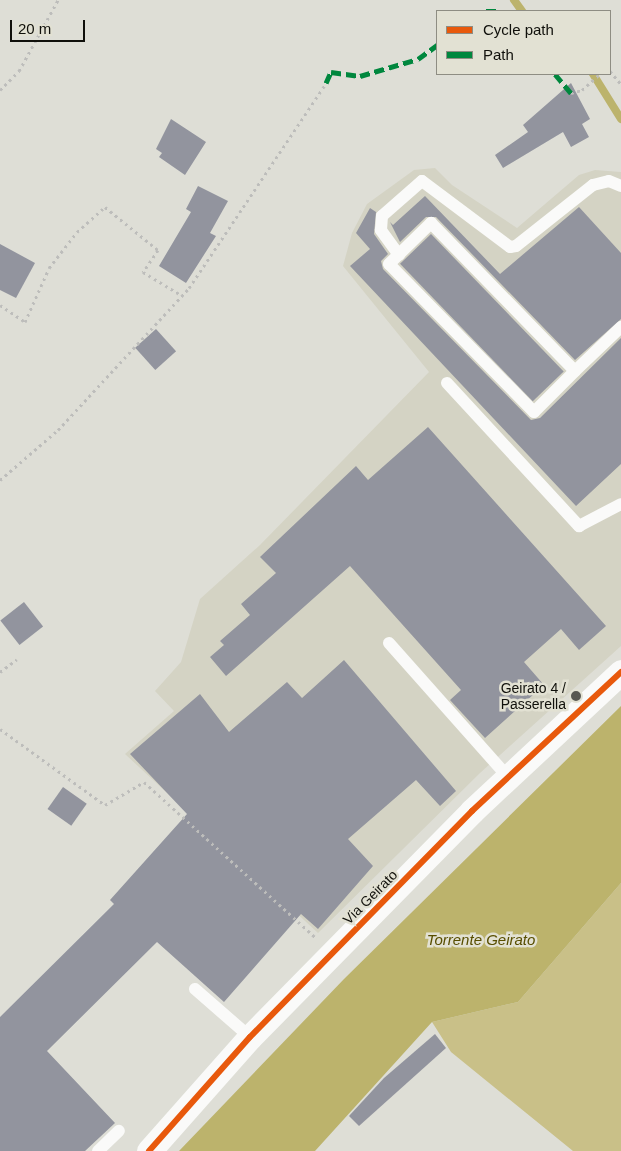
<!DOCTYPE html>
<html>
<head>
<meta charset="utf-8">
<style>
	body { margin:0 }
	#map { position:relative; width:621px; height:1151px; overflow:hidden; background:#deded6; font-family:Helvetica,sans-serif }
	div>[style] { position:absolute }
	.built>* { inset:0; background:#d4d3c4 }
	.forest>* { inset:0; background:#c9c088 }
	.water>* { inset:0; background:#bcb36c }
	.stream>* { height:8px; margin:-4px; padding:0 4px; transform-origin:4px; border-radius:4px; background:#bcb36c }
	.building>* { inset:0; background:#92949e; transform-origin:0 0 }
	.path>* { height:3px; margin-top:-1.5px; transform-origin:0; background:repeating-linear-gradient(90deg,#bdbdbb 0 2.5px,transparent 0 6.5px) }
	.service>* { height:12px; margin:-6px; padding:0 6px; transform-origin:6px; border-radius:6px; background:#fafaf9 }
	.minor>* { height:25px; margin:-12.5px; padding:0 12.5px; transform-origin:12.5px; border-radius:12.5px; background:#fafaf9 }
	.quiet>* { height:5px; margin-top:-2.5px; transform-origin:0; background:repeating-linear-gradient(90deg,#00873e 0 10px,transparent 0 15px) }
	.cycleway>* { height:6px; margin:-3px; padding:0 3px; transform-origin:3px; border-radius:3px; background:#e8590c }
	.dots>* { width:14px; height:14px; translate:-50% -50%; box-sizing:border-box; border:2px solid #e2e1d3; border-radius:50% }
	span { translate:-50% -50%; white-space:nowrap; text-align:center; line-height:1.15; -webkit-text-stroke:5px #e2e1d3; paint-order:stroke }
	.poi-label { font-size:14px; color:#10100b }
	.right { translate:-100% -50%; text-align:right }
	.street-label { font-size:14px; color:#10100b }
	.water-label { font-size:15px; color:#584e00; font-style:italic }
	.legend { position:absolute; left:436px; top:10px; width:175px; height:65px; box-sizing:border-box; background:#e2e1d3; border:1px solid #8e8d83; margin:0; padding:6px 9px; list-style:none; font-size:15px; color:#10100b }
	.legend li { display:flex; align-items:center; gap:10px; height:25px }
	.legend b { width:25px; border:1px solid #8e8d83 }
	.scale { position:absolute; left:10px; top:20px; width:75px; height:22px; box-sizing:border-box; border:2px solid #10100b; border-top:0; padding-left:6px; font-size:15px; line-height:18px; white-space:nowrap; color:#10100b; -webkit-text-stroke:4px #e2e1d3; paint-order:stroke }
</style>
</head>
<body>
<div id="map">
	<div class="built">
		<div style="clip-path:polygon(435px 168px,452px 185px,517px 228px,579px 175px,595px 170px,621px 172px,621px 646px,480px 773px,318px 933px,125px 754px,174px 711px,155px 691px,181px 662px,200px 599px,260px 545px,429px 372px,343px 266px,352px 233px,367px 204px,414px 170px)"></div>
	</div>
	<div class="forest">
		<div style="clip-path:polygon(621px 883px,621px 1151px,573px 1151px,451px 1052px,432px 1022px,518px 1002px)"></div>
	</div>
	<div class="water">
		<div style="clip-path:polygon(621px 706px,621px 883px,518px 1002px,432px 1022px,315px 1151px,179px 1151px,344px 979px)"></div>
	</div>
	<div class="stream">
		<div style="left:514px;top:0;width:14px;rotate:54deg"></div>
		<div style="left:593px;top:74px;width:53px;rotate:58.1deg"></div>
	</div>
	<div class="building">
		<div style="clip-path:polygon(571px 83px,590px 119px,582px 124px,589px 137px,571px 147px,563px 132px,503px 168px,495px 155px,528px 132px,523px 125px)"></div>
		<div style="clip-path:polygon(171px 119px,206px 142px,185px 175px,159px 157px,162px 153px,156px 149px)"></div>
		<div style="clip-path:polygon(198px 186px,228px 201px,210px 233px,216px 236px,186px 283px,159px 266px,191px 212px,186px 209px)"></div>
		<div style="clip-path:polygon(425px 196px,500px 274px,579px 207px,621px 253px,621px 319px,575px 360px,436px 217px,426px 217px,400px 242px,390px 222px,393px 225px)"></div>
		<div style="clip-path:polygon(370px 208px,376px 212px,374px 234px,388px 254px,381px 261px,383px 269px,531px 420px,540px 418px,621px 338px,621px 464px,576px 506px,350px 266px,370px 249px,356px 233px)"></div>
		<div style="left:431px;top:234px;width:191px;height:43px;rotate:46deg"></div>
		<div style="clip-path:polygon(0 244px,35px 263px,16px 298px,0 290px)"></div>
		<div style="left:156px;top:329px;width:30px;height:28px;rotate:48deg"></div>
		<div style="clip-path:polygon(428px 427px,606px 626px,579px 650px,561px 629px,524px 662px,544px 685px,485px 738px,450px 700px,461px 690px,350px 566px,226px 676px,210px 657px,224px 645px,220px 641px,250px 615px,241px 604px,276px 573px,260px 557px,356px 466px,368px 480px)"></div>
		<div style="left:24px;top:602px;width:31px;height:30px;rotate:52deg"></div>
		<div style="clip-path:polygon(344px 660px,456px 791px,440px 806px,416px 780px,348px 839px,373px 866px,318px 929px,301px 914px,224px 1002px,157px 942px,47px 1051px,115px 1123px,85px 1151px,0 1151px,0 1017px,114px 904px,110px 900px,187px 814px,130px 754px,200px 694px,229px 732px,287px 682px,302px 698px)"></div>
		<div style="left:63px;top:787px;width:29px;height:27px;rotate:35deg"></div>
		<div style="clip-path:polygon(435px 1034px,446px 1048px,359px 1126px,349px 1116px,384px 1078px)"></div>
	</div>
	<div class="path">
		<div style="left:610px;top:71px;width:17px;rotate:50deg"></div>
		<div style="left:0;top:90px;width:27px;rotate:-45deg"></div>
		<div style="left:19px;top:71px;width:81px;rotate:-61.2deg"></div>
		<div style="left:571px;top:93px;width:11px;rotate:-15deg"></div>
		<div style="left:582px;top:90px;width:24px;rotate:-42deg"></div>
		<div style="left:0;top:305px;width:30px;rotate:34deg"></div>
		<div style="left:25px;top:322px;width:59px;rotate:-66deg"></div>
		<div style="left:49px;top:268px;width:46px;rotate:-52.1deg"></div>
		<div style="left:77px;top:232px;width:38px;rotate:-42deg"></div>
		<div style="left:105px;top:207px;width:68px;rotate:39.1deg"></div>
		<div style="left:158px;top:250px;width:27px;rotate:124deg"></div>
		<div style="left:143px;top:272px;width:44px;rotate:31.2deg"></div>
		<div style="left:0;top:480px;width:77px;rotate:-40.8deg"></div>
		<div style="left:58px;top:430px;width:193px;rotate:-47.3deg"></div>
		<div style="left:189px;top:288px;width:247px;rotate:-56.2deg"></div>
		<div style="left:0;top:672px;width:21px;rotate:-37deg"></div>
		<div style="left:0;top:729px;width:130px;rotate:35.9deg"></div>
		<div style="left:105px;top:805px;width:45px;rotate:-30.5deg"></div>
		<div style="left:144px;top:782px;width:231px;rotate:42.2deg"></div>
	</div>
	<div class="service">
		<div style="left:431px;top:223px;width:206px;rotate:45.8deg"></div>
		<div style="left:575px;top:371px;width:58px;rotate:135deg"></div>
		<div style="left:534px;top:412px;width:207px;rotate:-134.4deg"></div>
		<div style="left:389px;top:264px;width:59px;rotate:-44.3deg"></div>
		<div style="left:399px;top:255px;width:31px;rotate:-126deg"></div>
		<div style="left:381px;top:230px;width:14px;rotate:-86deg"></div>
		<div style="left:382px;top:216px;width:53px;rotate:-41.2deg"></div>
		<div style="left:422px;top:181px;width:110px;rotate:36.9deg"></div>
		<div style="left:510px;top:247px;width:6px;rotate:-9deg"></div>
		<div style="left:516px;top:246px;width:98px;rotate:-38.4deg"></div>
		<div style="left:593px;top:185px;width:16px;rotate:-14deg"></div>
		<div style="left:609px;top:181px;width:13px;rotate:23deg"></div>
		<div style="left:575px;top:371px;width:64px;rotate:-43.7deg"></div>
		<div style="left:447px;top:383px;width:195px;rotate:47.3deg"></div>
		<div style="left:579px;top:526px;width:47px;rotate:-27.6deg"></div>
		<div style="left:389px;top:643px;width:179px;rotate:48.4deg"></div>
		<div style="left:195px;top:989px;width:73px;rotate:41.1deg"></div>
		<div style="left:98px;top:1151px;width:29px;rotate:-44deg"></div>
	</div>
	<div class="minor">
		<div style="left:149px;top:1151px;width:152px;rotate:-48.5deg"></div>
		<div style="left:250px;top:1037px;width:317px;rotate:-45.5deg"></div>
		<div style="left:472px;top:811px;width:204px;rotate:-43deg"></div>
	</div>
	<div class="quiet">
		<div style="left:486px;top:11px;width:11px"></div>
		<div style="left:555px;top:74px;width:25px;rotate:50deg"></div>
		<div style="left:326px;top:83px;width:12px;rotate:-66deg"></div>
		<div style="left:331px;top:72px;width:29px;rotate:8deg"></div>
		<div style="left:360px;top:76px;width:60px;rotate:-16.3deg"></div>
		<div style="left:418px;top:59px;width:24px;rotate:-36deg"></div>
	</div>
	<div class="cycleway">
		<div style="left:149px;top:1151px;width:152px;rotate:-48.5deg"></div>
		<div style="left:250px;top:1037px;width:317px;rotate:-45.5deg"></div>
		<div style="left:472px;top:811px;width:204px;rotate:-43deg"></div>
	</div>
	<div class="dots">
		<div style="left:576px;top:696px;background:#585852"></div>
	</div>
	<div class="poi-label">
		<span class="right" style="left:566px;top:696px">Geirato 4 /<br>Passerella</span>
	</div>
	<div class="street-label">
		<span style="left:370px;top:897px;rotate:-45deg">Via Geirato</span>
	</div>
	<div class="water-label">
		<span style="left:481px;top:940px">Torrente Geirato</span>
	</div>
	<ul class="legend">
	<li><b style="height:6px;background:#e8590c"></b>Cycle path</li>
	<li><b style="height:6px;background:#00873e"></b>Path</li>
	</ul>
	<div class="scale">20 m</div>
</div>
</body>
</html>
